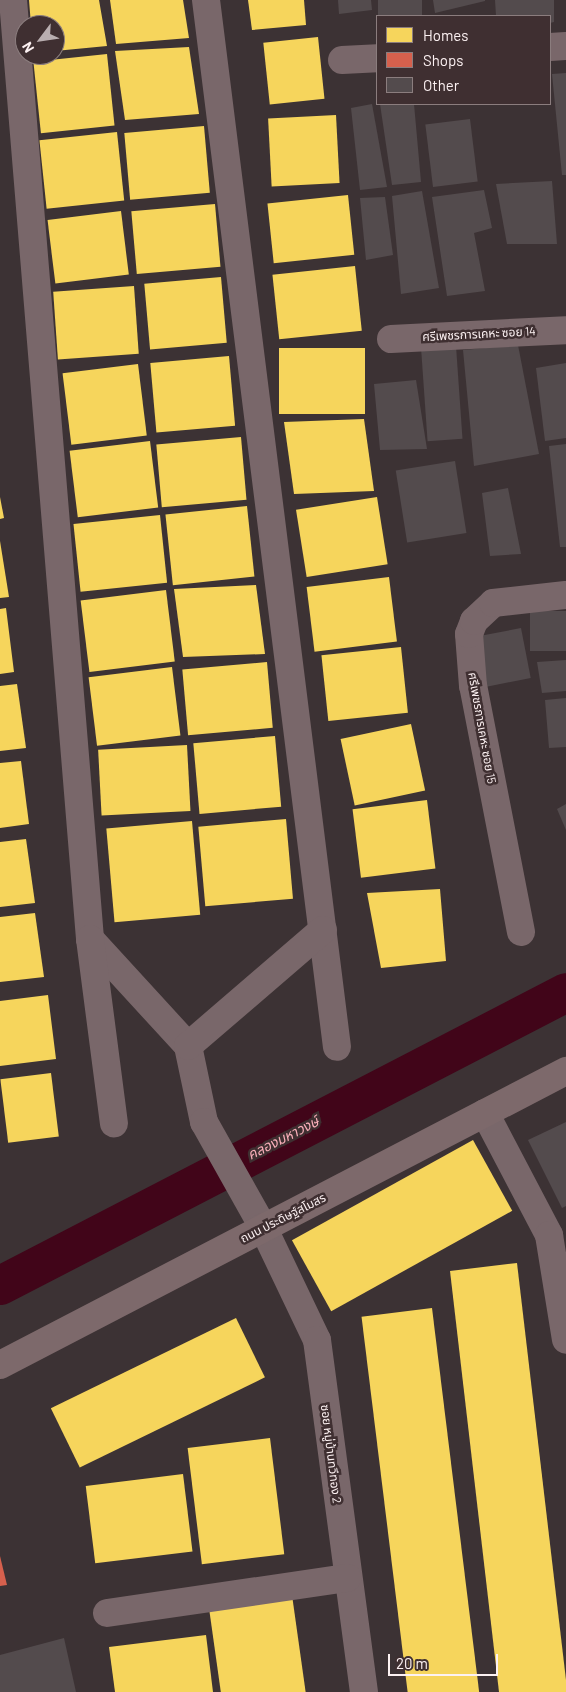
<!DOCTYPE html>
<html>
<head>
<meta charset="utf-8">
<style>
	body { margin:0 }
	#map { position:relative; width:566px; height:1692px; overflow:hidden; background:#3c3234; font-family:Barlow,"Noto Sans Thai",sans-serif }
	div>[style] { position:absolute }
	.homes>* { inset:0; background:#f6d55c; transform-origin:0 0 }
	.shops>* { inset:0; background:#d6604d }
	.canal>* { height:39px; margin:-19.5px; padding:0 19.5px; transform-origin:19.5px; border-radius:19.5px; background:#410519 }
	.building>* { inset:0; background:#534b4d; transform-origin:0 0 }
	.street>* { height:28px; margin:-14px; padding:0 14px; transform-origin:14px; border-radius:14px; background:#79676a }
	.secondary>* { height:28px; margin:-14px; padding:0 14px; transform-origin:14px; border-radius:14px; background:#7d696b }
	span { translate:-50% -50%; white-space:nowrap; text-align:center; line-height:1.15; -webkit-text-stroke:5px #3f2f31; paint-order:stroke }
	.street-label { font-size:12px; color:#fcf1f2 }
	.water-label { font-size:14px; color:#faafba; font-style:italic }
	.legend { position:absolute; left:376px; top:15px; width:175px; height:90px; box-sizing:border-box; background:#3f2f31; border:1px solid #8b7d7e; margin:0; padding:6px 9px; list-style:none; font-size:15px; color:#fcf1f2 }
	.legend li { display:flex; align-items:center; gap:10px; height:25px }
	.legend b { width:25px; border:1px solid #8b7d7e }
	.north { position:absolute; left:15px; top:15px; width:50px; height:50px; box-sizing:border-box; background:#3f2f31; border:1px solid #8b7d7e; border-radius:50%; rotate:239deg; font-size:14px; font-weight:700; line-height:20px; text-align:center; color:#fcf1f2 }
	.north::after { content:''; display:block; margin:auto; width:18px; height:22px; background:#b9aeb0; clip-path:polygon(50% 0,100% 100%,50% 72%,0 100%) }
	.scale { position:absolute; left:388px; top:1654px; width:110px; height:22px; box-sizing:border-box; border:2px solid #fcf1f2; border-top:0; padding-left:6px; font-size:15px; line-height:18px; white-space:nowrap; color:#fcf1f2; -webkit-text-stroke:4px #3f2f31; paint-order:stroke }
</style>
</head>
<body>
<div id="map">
	<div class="homes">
		<div style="clip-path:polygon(29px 0,99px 0,107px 46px,55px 51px,55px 25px,31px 25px)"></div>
		<div style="clip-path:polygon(110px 0,183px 0,189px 38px,116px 44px)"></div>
		<div style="clip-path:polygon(248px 0,304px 0,306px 25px,252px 30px)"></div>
		<div style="left:318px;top:37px;width:62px;height:55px;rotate:84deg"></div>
		<div style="clip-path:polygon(189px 47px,199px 114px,125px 120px,115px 51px)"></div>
		<div style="left:107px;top:54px;width:72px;height:74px;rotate:84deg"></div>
		<div style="left:336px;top:115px;width:68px;height:68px;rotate:87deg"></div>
		<div style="left:204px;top:126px;width:67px;height:80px;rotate:85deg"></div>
		<div style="left:117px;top:132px;width:69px;height:78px;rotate:84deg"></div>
		<div style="left:348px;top:195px;width:60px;height:81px;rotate:84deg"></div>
		<div style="left:215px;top:204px;width:63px;height:84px;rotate:85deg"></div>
		<div style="left:121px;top:211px;width:64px;height:74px;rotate:83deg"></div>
		<div style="left:355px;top:266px;width:65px;height:83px;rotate:84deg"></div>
		<div style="left:221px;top:277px;width:66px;height:77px;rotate:85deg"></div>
		<div style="left:134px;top:286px;width:68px;height:81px;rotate:86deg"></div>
		<div style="left:279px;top:348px;width:86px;height:66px"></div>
		<div style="left:229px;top:356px;width:70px;height:79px;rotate:85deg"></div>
		<div style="left:138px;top:364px;width:72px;height:76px;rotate:83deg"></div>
		<div style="clip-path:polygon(364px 419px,374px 491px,294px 494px,284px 422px)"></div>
		<div style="left:241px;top:437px;width:63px;height:85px;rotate:85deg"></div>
		<div style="left:150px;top:441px;width:67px;height:81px;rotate:83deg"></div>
		<div style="clip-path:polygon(0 497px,4px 518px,0 519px)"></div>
		<div style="left:377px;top:497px;width:68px;height:82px;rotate:81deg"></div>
		<div style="left:247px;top:506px;width:71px;height:82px;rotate:84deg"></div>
		<div style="left:160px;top:515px;width:68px;height:87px;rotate:84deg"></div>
		<div style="clip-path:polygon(0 541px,9px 597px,0 598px)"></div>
		<div style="left:389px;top:577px;width:65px;height:83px;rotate:83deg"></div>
		<div style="clip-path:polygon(256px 585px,265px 654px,183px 657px,174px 589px)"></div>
		<div style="left:166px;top:590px;width:72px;height:86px;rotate:83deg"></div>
		<div style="clip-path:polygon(6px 608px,14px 672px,0 674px,0 609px)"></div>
		<div style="left:401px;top:647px;width:66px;height:80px;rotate:84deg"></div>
		<div style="left:267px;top:662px;width:66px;height:85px;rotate:85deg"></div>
		<div style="left:172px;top:667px;width:69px;height:84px;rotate:83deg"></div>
		<div style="clip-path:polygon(17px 684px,26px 748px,0 751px,0 686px)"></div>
		<div style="left:411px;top:724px;width:68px;height:72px;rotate:78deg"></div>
		<div style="left:275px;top:736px;width:71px;height:82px;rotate:85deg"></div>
		<div style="left:187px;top:745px;width:66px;height:89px;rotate:87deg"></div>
		<div style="clip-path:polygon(21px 761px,29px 824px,0 828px,0 763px)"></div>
		<div style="left:427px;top:800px;width:69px;height:75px;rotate:83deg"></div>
		<div style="left:286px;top:819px;width:80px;height:88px;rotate:85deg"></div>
		<div style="left:192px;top:821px;width:94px;height:86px;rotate:85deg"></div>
		<div style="clip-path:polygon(26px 839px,35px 903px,0 907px,0 842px)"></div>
		<div style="clip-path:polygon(440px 889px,446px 961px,381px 968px,367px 893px)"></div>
		<div style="clip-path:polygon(35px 913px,44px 977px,0 982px,0 917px)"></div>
		<div style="clip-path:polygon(48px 995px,56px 1059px,0 1066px,0 1001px)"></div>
		<div style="left:51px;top:1073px;width:64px;height:51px;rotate:83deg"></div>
		<div style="left:473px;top:1140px;width:81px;height:207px;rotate:61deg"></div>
		<div style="clip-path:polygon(517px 1263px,566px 1680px,566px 1692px,499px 1692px,450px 1271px)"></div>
		<div style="left:432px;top:1308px;width:387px;height:71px;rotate:83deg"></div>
		<div style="left:236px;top:1318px;width:66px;height:206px;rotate:64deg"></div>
		<div style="left:270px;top:1438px;width:117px;height:83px;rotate:83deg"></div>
		<div style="left:183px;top:1474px;width:78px;height:98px;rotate:83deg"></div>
		<div style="left:292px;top:1595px;width:98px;height:84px;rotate:82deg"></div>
		<div style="clip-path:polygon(206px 1635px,213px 1692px,115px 1692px,109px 1647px)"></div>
	</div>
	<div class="shops">
		<div style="clip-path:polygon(0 1556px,7px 1585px,0 1586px)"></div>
	</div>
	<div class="canal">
		<div style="left:0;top:1285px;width:637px;rotate:-27.37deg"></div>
	</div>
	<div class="building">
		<div style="clip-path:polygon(338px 0,371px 0,372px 10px,339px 14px)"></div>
		<div style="left:378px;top:0;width:44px;height:16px"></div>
		<div style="clip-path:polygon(433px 0,485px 0,485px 1px,435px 13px)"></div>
		<div style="clip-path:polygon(495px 0,554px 0,554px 22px,550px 23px,550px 16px,496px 16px)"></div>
		<div style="clip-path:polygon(566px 73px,566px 175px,562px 175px,552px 74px)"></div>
		<div style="clip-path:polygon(372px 104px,387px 187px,360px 190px,351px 108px)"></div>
		<div style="clip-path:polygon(380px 104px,414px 104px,421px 182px,392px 185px)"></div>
		<div style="left:470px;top:119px;width:63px;height:45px;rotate:83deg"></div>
		<div style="clip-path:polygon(552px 181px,557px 244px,507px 244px,496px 184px)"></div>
		<div style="clip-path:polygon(484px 190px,492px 228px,474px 233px,485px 291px,447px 296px,432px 197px)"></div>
		<div style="clip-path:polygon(422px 191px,439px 288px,401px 294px,392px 196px)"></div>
		<div style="clip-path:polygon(385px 197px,393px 255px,366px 260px,360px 198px)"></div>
		<div style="clip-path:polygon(518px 345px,539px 454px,474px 466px,463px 350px)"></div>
		<div style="left:456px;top:346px;width:93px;height:35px;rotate:86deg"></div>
		<div style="clip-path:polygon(566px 363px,566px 438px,545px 441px,536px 368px)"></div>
		<div style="clip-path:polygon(416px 380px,427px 449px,380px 450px,374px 384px)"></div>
		<div style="clip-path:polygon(566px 444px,566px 547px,560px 547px,549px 446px)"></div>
		<div style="left:455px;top:461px;width:73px;height:60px;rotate:81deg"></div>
		<div style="clip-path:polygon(508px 488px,521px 554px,490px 556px,482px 493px)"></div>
		<div style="left:566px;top:611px;width:40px;height:36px;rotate:90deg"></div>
		<div style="left:521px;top:628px;width:51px;height:45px;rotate:79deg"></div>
		<div style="clip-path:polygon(566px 660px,566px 691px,542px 693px,537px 662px)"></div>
		<div style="clip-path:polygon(566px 698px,566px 747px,549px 748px,545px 700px)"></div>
		<div style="clip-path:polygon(566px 804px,566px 830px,557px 809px)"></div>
		<div style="clip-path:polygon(566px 1122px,566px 1206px,562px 1208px,528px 1140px)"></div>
		<div style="clip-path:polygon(64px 1638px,76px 1692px,0 1692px,0 1655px)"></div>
	</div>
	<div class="street">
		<div style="left:13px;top:0;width:942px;rotate:85.31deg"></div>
		<div style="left:90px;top:939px;width:145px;rotate:47.5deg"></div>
		<div style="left:188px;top:1046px;width:78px;rotate:78.1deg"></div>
		<div style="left:204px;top:1122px;width:120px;rotate:60.7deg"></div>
		<div style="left:263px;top:1227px;width:125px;rotate:64.5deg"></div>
		<div style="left:317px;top:1340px;width:355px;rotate:82.4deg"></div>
		<div style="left:206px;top:0;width:1055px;rotate:82.87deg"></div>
		<div style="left:550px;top:47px;width:16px;rotate:-4deg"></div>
		<div style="left:342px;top:60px;width:35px;rotate:-3deg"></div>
		<div style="left:391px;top:339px;width:175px;rotate:-2.9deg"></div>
		<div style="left:521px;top:932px;width:251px;rotate:-101deg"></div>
		<div style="left:473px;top:686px;width:52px;rotate:-94.4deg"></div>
		<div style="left:469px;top:634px;width:14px;rotate:-69deg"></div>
		<div style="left:474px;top:621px;width:26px;rotate:-43deg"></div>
		<div style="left:493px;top:603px;width:73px;rotate:-6.3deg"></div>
		<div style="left:90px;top:939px;width:186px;rotate:82.6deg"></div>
		<div style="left:188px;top:1046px;width:178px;rotate:-40.7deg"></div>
		<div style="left:485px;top:1113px;width:138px;rotate:62.3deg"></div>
		<div style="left:549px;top:1235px;width:106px;rotate:80.8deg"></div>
		<div style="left:107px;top:1613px;width:243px;rotate:-8.3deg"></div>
	</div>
	<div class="secondary">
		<div style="left:0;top:1365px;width:638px;rotate:-27.45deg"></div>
	</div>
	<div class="street-label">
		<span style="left:479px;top:334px;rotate:-3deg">ศรีเพชรการเคหะ ซอย 14</span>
		<span style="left:482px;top:728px;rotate:80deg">ศรีเพชรการเคหะ ซอย 15</span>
		<span style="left:283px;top:1218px;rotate:-27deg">ถนน ประดิษฐ์สโมสร</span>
		<span style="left:331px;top:1454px;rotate:83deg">ซอย หมู่บ้านทวีทอง 2</span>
	</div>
	<div class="water-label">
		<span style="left:283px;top:1138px;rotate:-27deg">คลองมหาวงษ์</span>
	</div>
	<ul class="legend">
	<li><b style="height:14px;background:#f6d55c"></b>Homes</li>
	<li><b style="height:14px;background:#d6604d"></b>Shops</li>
	<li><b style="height:14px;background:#534b4d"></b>Other</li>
	</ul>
	<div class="north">N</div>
	<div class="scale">20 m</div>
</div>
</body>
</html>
